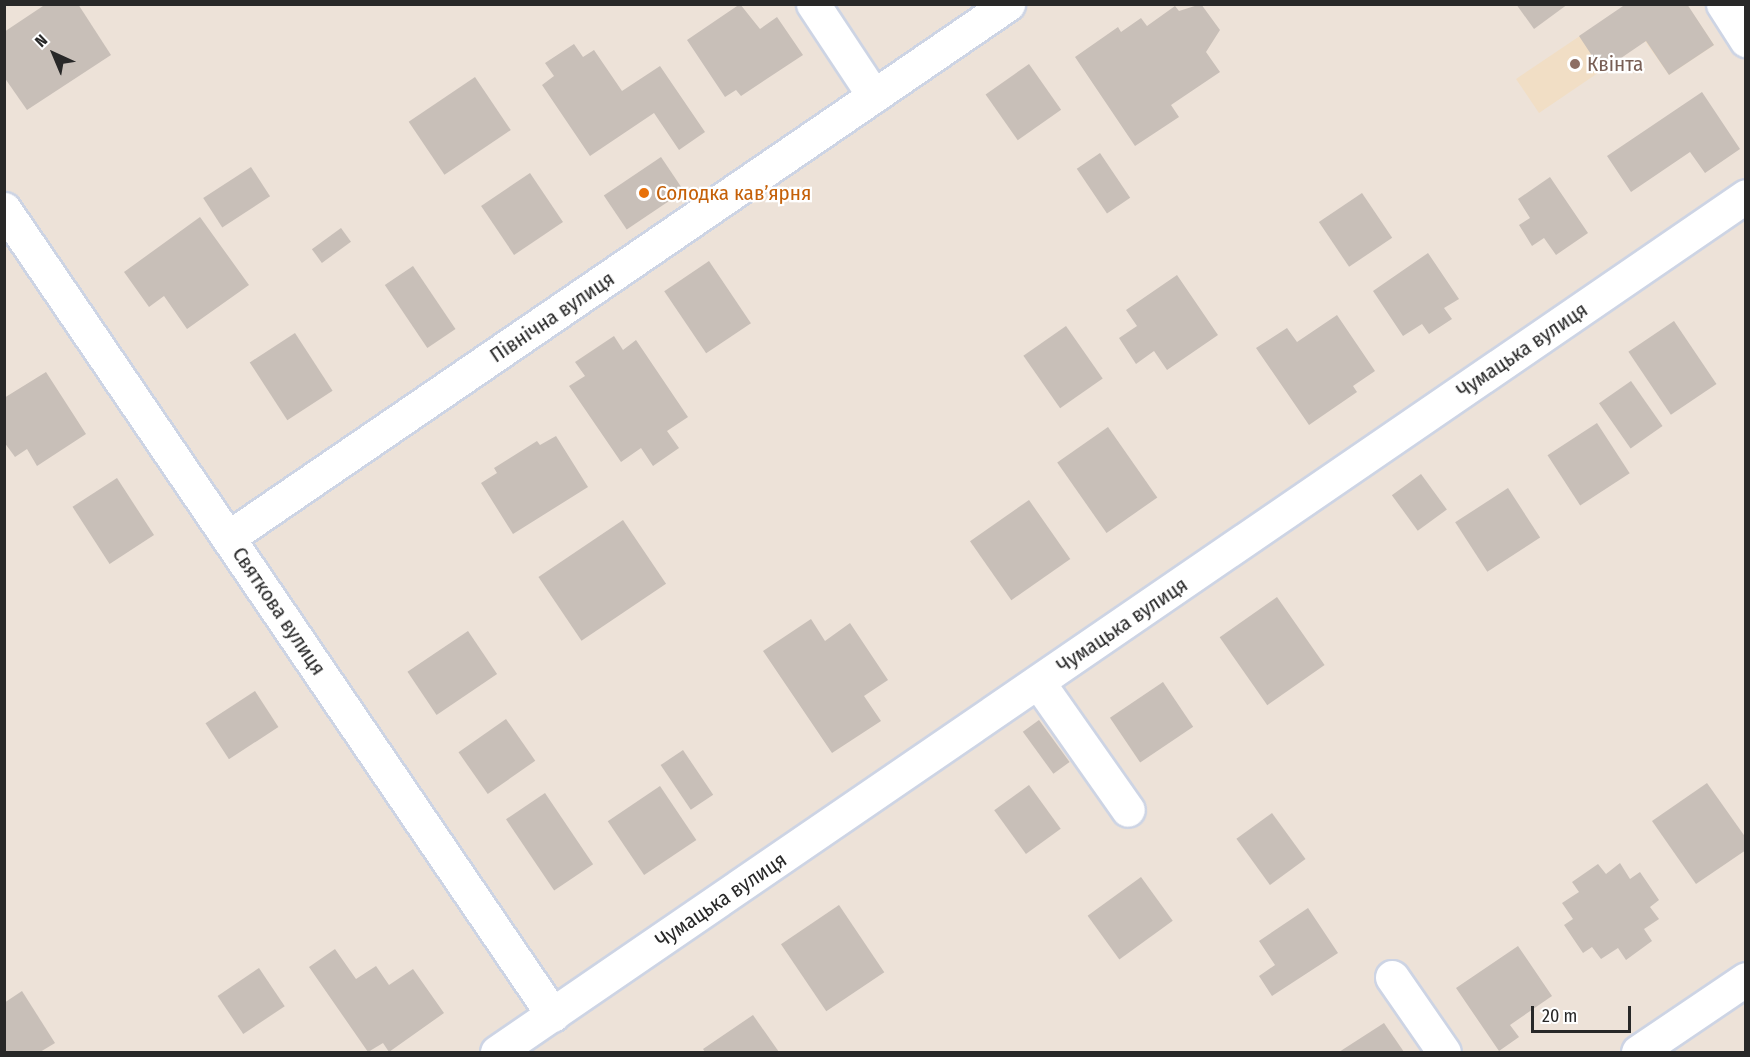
<!DOCTYPE html>
<html>
<head>
<meta charset="utf-8">
<style>
	body { margin:0 }
	#map { position:relative; width:1750px; height:1057px; overflow:hidden; background:#ede2d8; font-family:"Fira Sans Condensed",sans-serif }
	div>[style] { position:absolute }
	.education>* { inset:0; background:#f1dec5 }
	.building>* { inset:0; background:#c8bfb8; transform-origin:0 0 }
	.roads { filter:drop-shadow(2px 0 #cdd4e4) drop-shadow(-2px 0 #cdd4e4) drop-shadow(0 2px #cdd4e4) drop-shadow(0 -2px #cdd4e4) }
	.minor>* { height:33px; margin:-16.5px; padding:0 16.5px; transform-origin:16.5px; border-radius:16.5px; background:#fff }
	.dots>* { width:16px; height:16px; translate:-50% -50%; box-sizing:border-box; border:3px solid #fff; border-radius:50% }
	span { translate:-50% -50%; white-space:nowrap; text-align:center; line-height:1.15; -webkit-text-stroke:4.5px #fff; paint-order:stroke }
	.education-label { font-size:21px; color:#785e54 }
	.left { translate:0 -50%; text-align:left }
	.food-label { font-size:21px; color:#c56008 }
	.street-label { font-size:21px; color:#282828 }
	.frame { position:absolute; inset:0; border:6px solid #282828; pointer-events:none }
	.north { position:absolute; left:24px; top:24px; width:60px; height:60px; -webkit-text-stroke:4px #fff; paint-order:stroke; rotate:316deg; font-size:16px; font-weight:700; line-height:24px; text-align:center; color:#282828 }
	.north::after { content:''; display:block; margin:auto; width:21px; height:27px; background:#282828; clip-path:polygon(50% 0,100% 100%,50% 72%,0 100%) }
	.scale { position:absolute; left:1531px; top:1006px; width:100px; height:27px; box-sizing:border-box; border:3px solid #282828; border-top:0; padding-left:8px; font-size:18px; line-height:21px; white-space:nowrap; color:#282828; -webkit-text-stroke:4px #fff; paint-order:stroke }
</style>
</head>
<body>
<div id="map">
	<div class="education">
		<div style="clip-path:polygon(1626px 5px,1687px 5px,1714px 45px,1669px 75px,1645px 41px,1539px 113px,1516px 79px)"></div>
	</div>
	<div class="building">
		<div style="clip-path:polygon(46px 4px,78px 4px,111px 55px,27px 110px,4px 77px,4px 32px)"></div>
		<div style="clip-path:polygon(740px 4px,760px 29px,777px 17px,803px 55px,741px 96px,736px 90px,725px 97px,687px 40px)"></div>
		<div style="clip-path:polygon(1201px 4px,1220px 30px,1206px 52px,1220px 72px,1171px 105px,1179px 117px,1135px 146px,1075px 57px,1118px 27px,1121px 32px,1141px 18px,1147px 26px,1175px 6px,1179px 11px)"></div>
		<div style="clip-path:polygon(1516px 4px,1568px 4px,1534px 29px)"></div>
		<div style="clip-path:polygon(1626px 4px,1687px 4px,1714px 45px,1669px 75px,1646px 41px,1602px 71px,1579px 36px)"></div>
		<div style="clip-path:polygon(574px 44px,583px 57px,594px 50px,622px 91px,660px 66px,705px 132px,679px 150px,654px 113px,590px 156px,542px 85px,554px 76px,545px 63px)"></div>
		<div style="left:1029px;top:64px;width:56px;height:53px;rotate:55deg"></div>
		<div style="left:475px;top:77px;width:64px;height:80px;rotate:56deg"></div>
		<div style="clip-path:polygon(1702px 92px,1740px 149px,1705px 173px,1690px 152px,1631px 192px,1607px 156px)"></div>
		<div style="left:1100px;top:153px;width:54px;height:28px;rotate:56deg"></div>
		<div style="left:661px;top:157px;width:41px;height:69px;rotate:56deg"></div>
		<div style="left:251px;top:167px;width:35px;height:57px;rotate:57deg"></div>
		<div style="left:530px;top:173px;width:59px;height:59px;rotate:56deg"></div>
		<div style="clip-path:polygon(1550px 177px,1588px 233px,1556px 255px,1544px 238px,1532px 246px,1519px 225px,1530px 218px,1518px 199px)"></div>
		<div style="left:1362px;top:193px;width:54px;height:52px;rotate:56deg"></div>
		<div style="clip-path:polygon(200px 217px,249px 285px,187px 329px,164px 296px,149px 307px,124px 272px)"></div>
		<div style="left:341px;top:228px;width:17px;height:36px;rotate:54deg"></div>
		<div style="clip-path:polygon(1428px 253px,1459px 299px,1444px 308px,1452px 319px,1429px 334px,1422px 324px,1403px 336px,1373px 291px)"></div>
		<div style="left:709px;top:261px;width:75px;height:54px;rotate:56deg"></div>
		<div style="left:413px;top:266px;width:76px;height:34px;rotate:56deg"></div>
		<div style="clip-path:polygon(1177px 275px,1218px 335px,1167px 370px,1154px 351px,1136px 364px,1119px 338px,1137px 326px,1126px 310px)"></div>
		<div style="clip-path:polygon(1337px 315px,1375px 371px,1353px 386px,1357px 392px,1309px 425px,1256px 348px,1287px 328px,1297px 342px)"></div>
		<div style="left:1674px;top:321px;width:76px;height:55px;rotate:56deg"></div>
		<div style="left:1066px;top:326px;width:64px;height:52px;rotate:55deg"></div>
		<div style="left:295px;top:333px;width:69px;height:54px;rotate:57deg"></div>
		<div style="clip-path:polygon(614px 336px,623px 350px,636px 340px,688px 417px,667px 431px,679px 448px,653px 466px,641px 448px,621px 462px,569px 386px,585px 376px,575px 362px)"></div>
		<div style="clip-path:polygon(46px 372px,86px 434px,37px 466px,27px 449px,15px 457px,4px 442px,4px 398px)"></div>
		<div style="left:1631px;top:381px;width:55px;height:39px;rotate:55deg"></div>
		<div style="left:1597px;top:423px;width:60px;height:59px;rotate:57deg"></div>
		<div style="left:1108px;top:427px;width:86px;height:62px;rotate:55deg"></div>
		<div style="clip-path:polygon(556px 436px,588px 487px,513px 534px,481px 483px,497px 473px,494px 468px,537px 441px,540px 445px)"></div>
		<div style="left:1421px;top:474px;width:44px;height:36px;rotate:54deg"></div>
		<div style="left:117px;top:478px;width:68px;height:53px;rotate:57deg"></div>
		<div style="left:1508px;top:488px;width:59px;height:63px;rotate:57deg"></div>
		<div style="left:1029px;top:500px;width:72px;height:72px;rotate:55deg"></div>
		<div style="left:623px;top:520px;width:77px;height:102px;rotate:56deg"></div>
		<div style="left:1277px;top:597px;width:83px;height:70px;rotate:55deg"></div>
		<div style="clip-path:polygon(811px 619px,825px 641px,850px 623px,888px 680px,864px 696px,881px 721px,832px 753px,763px 651px)"></div>
		<div style="left:468px;top:631px;width:52px;height:73px;rotate:56deg"></div>
		<div style="left:1163px;top:682px;width:54px;height:64px;rotate:56deg"></div>
		<div style="left:255px;top:691px;width:43px;height:59px;rotate:57deg"></div>
		<div style="left:506px;top:719px;width:51px;height:58px;rotate:55deg"></div>
		<div style="left:1039px;top:720px;width:52px;height:20px;rotate:54deg"></div>
		<div style="left:683px;top:750px;width:54px;height:27px;rotate:56deg"></div>
		<div style="clip-path:polygon(1707px 783px,1746px 838px,1746px 850px,1696px 884px,1652px 821px)"></div>
		<div style="left:1029px;top:785px;width:54px;height:43px;rotate:54deg"></div>
		<div style="left:660px;top:786px;width:65px;height:63px;rotate:56deg"></div>
		<div style="left:545px;top:793px;width:86px;height:47px;rotate:56deg"></div>
		<div style="left:1272px;top:813px;width:57px;height:44px;rotate:54deg"></div>
		<div style="clip-path:polygon(1620px 863px,1630px 879px,1640px 872px,1659px 900px,1650px 907px,1659px 919px,1644px 929px,1652px 941px,1626px 960px,1618px 948px,1601px 959px,1592px 947px,1583px 953px,1564px 925px,1573px 919px,1562px 903px,1579px 892px,1572px 882px,1598px 864px,1606px 874px)"></div>
		<div style="left:1141px;top:877px;width:54px;height:66px;rotate:54deg"></div>
		<div style="left:839px;top:905px;width:81px;height:70px;rotate:56deg"></div>
		<div style="clip-path:polygon(1308px 908px,1338px 953px,1272px 996px,1259px 976px,1275px 965px,1259px 941px)"></div>
		<div style="clip-path:polygon(1518px 946px,1552px 996px,1510px 1025px,1519px 1037px,1499px 1051px,1456px 988px)"></div>
		<div style="clip-path:polygon(335px 949px,356px 979px,376px 966px,389px 985px,413px 969px,444px 1013px,389px 1052px,383px 1043px,368px 1052px,309px 967px)"></div>
		<div style="left:259px;top:968px;width:46px;height:50px;rotate:56deg"></div>
		<div style="clip-path:polygon(22px 991px,55px 1043px,40px 1052px,4px 1052px,4px 1003px)"></div>
		<div style="clip-path:polygon(753px 1015px,779px 1052px,705px 1052px,703px 1049px)"></div>
		<div style="clip-path:polygon(1384px 1023px,1404px 1052px,1339px 1052px)"></div>
	</div>
	<div class="roads">
		<div class="minor">
			<div style="left:813px;top:4px;width:110px;rotate:56.5deg"></div>
			<div style="left:1723px;top:4px;width:43px;rotate:57.4deg"></div>
			<div style="left:4px;top:209px;width:975px;rotate:55.74deg"></div>
			<div style="left:229px;top:537px;width:944px;rotate:-34.38deg"></div>
			<div style="left:1038px;top:682px;width:156px;rotate:54.9deg"></div>
			<div style="left:1392px;top:977px;width:91px;rotate:55.3deg"></div>
			<div style="left:497px;top:1052px;width:1514px;rotate:-34.42deg"></div>
			<div style="left:1638px;top:1052px;width:130px;rotate:-34.1deg"></div>
		</div>
	</div>
	<div class="dots">
		<div style="left:1575px;top:64px;background:#8d6e63"></div>
		<div style="left:644px;top:193px;background:#e8710a"></div>
	</div>
	<div class="education-label">
		<span class="left" style="left:1587px;top:64px">Квінта</span>
	</div>
	<div class="food-label">
		<span class="left" style="left:656px;top:193px">Солодка кав’ярня</span>
	</div>
	<div class="street-label">
		<span style="left:552px;top:317px;rotate:-34deg">Північна вулиця</span>
		<span style="left:1522px;top:350px;rotate:-34deg">Чумацька вулиця</span>
		<span style="left:279px;top:611px;rotate:56deg">Святкова вулиця</span>
		<span style="left:1122px;top:625px;rotate:-34deg">Чумацька вулиця</span>
		<span style="left:721px;top:900px;rotate:-34deg">Чумацька вулиця</span>
	</div>
	<div class="frame"></div>
	<div class="north">N</div>
	<div class="scale">20 m</div>
</div>
</body>
</html>
